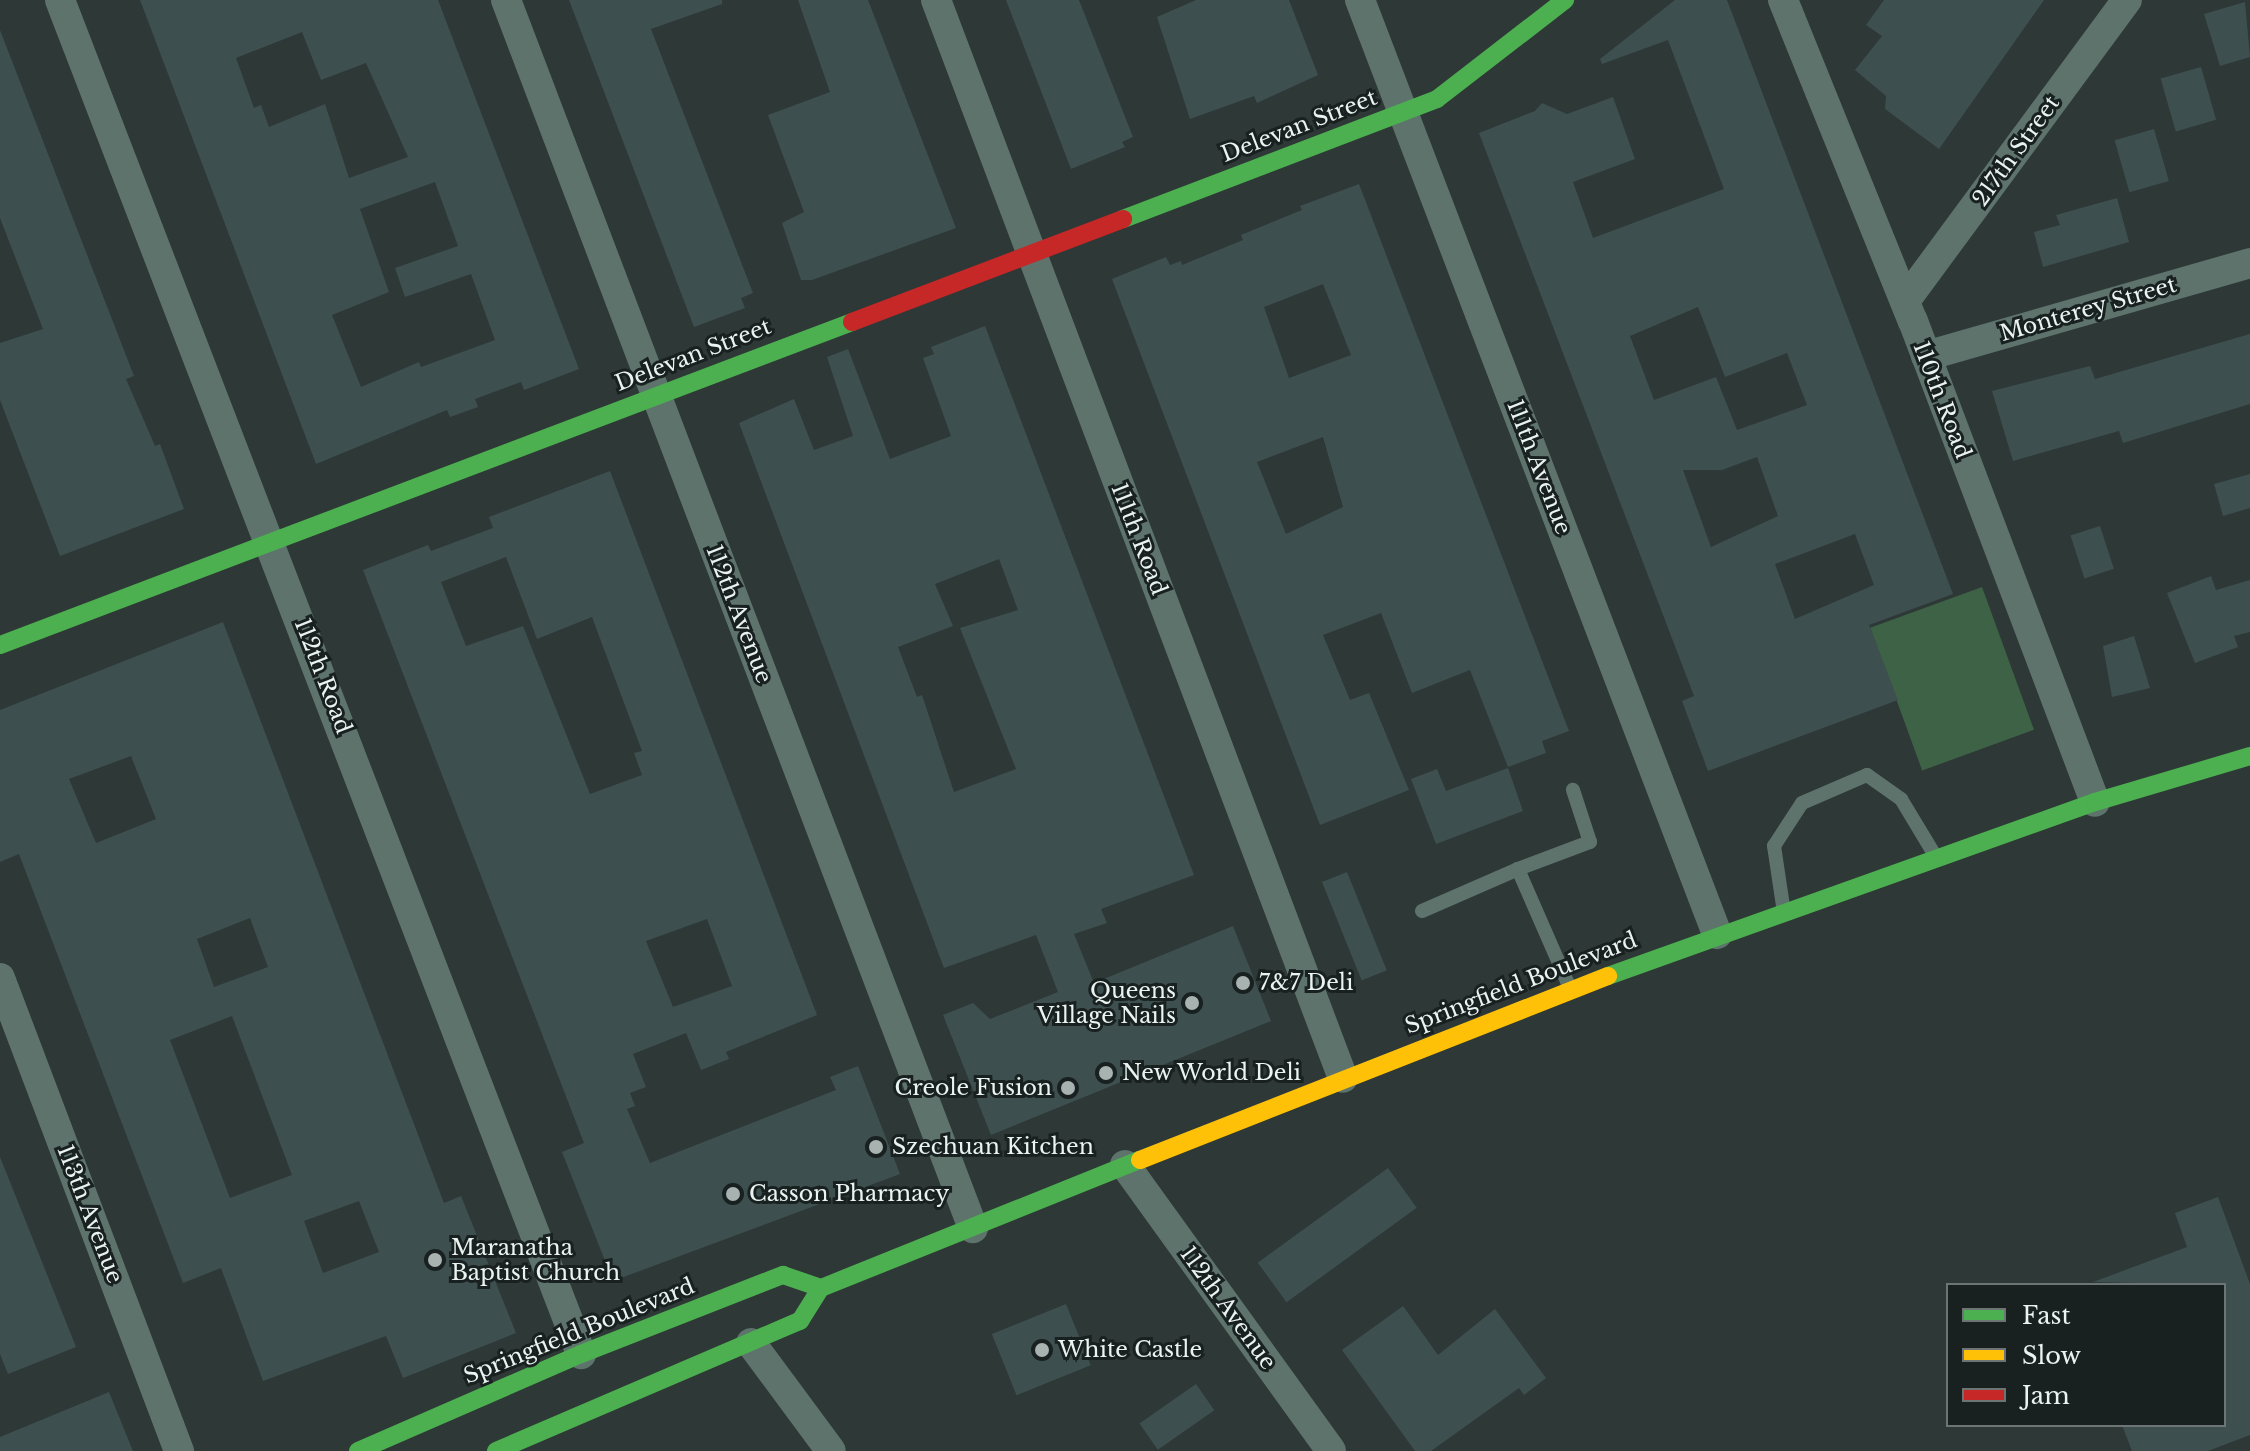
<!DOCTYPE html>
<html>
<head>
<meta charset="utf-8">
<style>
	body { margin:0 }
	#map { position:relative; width:2250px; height:1451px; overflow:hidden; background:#2e3836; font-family:"Libre Baskerville",serif }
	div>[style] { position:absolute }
	.green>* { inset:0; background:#3d6246; transform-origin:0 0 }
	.building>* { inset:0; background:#3e4f50; transform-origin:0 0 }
	.lane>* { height:14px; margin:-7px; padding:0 7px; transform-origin:7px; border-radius:7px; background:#5d736c }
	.street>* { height:30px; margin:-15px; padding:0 15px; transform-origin:15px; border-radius:15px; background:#5d736c }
	.fast>* { height:18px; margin:-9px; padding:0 9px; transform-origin:9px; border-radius:9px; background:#4caf50 }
	.slow>* { height:18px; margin:-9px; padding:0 9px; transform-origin:9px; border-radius:9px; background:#ffc107 }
	.jam>* { height:18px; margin:-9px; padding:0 9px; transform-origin:9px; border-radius:9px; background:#c62828 }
	.dots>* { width:22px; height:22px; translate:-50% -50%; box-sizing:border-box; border:4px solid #192020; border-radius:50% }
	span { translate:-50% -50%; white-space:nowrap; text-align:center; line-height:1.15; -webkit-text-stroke:6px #192020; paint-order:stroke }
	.street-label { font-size:22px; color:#e9f3f2 }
	.poi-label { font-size:22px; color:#e9f3f2 }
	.left { translate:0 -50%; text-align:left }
	.right { translate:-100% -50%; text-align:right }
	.legend { position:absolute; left:1946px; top:1283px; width:280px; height:144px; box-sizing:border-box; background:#192020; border:2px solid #6c7474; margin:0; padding:10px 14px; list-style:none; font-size:24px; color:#e9f3f2 }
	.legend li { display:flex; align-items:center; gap:16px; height:40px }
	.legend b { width:40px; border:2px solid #6c7474 }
</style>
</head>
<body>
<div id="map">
	<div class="green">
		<div style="left:1982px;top:587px;width:152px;height:119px;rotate:70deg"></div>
	</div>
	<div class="building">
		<div style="clip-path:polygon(evenodd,140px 0,438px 0,579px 369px,524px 390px,521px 382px,475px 399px,478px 407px,450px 417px,447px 410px,316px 464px,140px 0,302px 32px,321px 80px,366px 63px,408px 157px,349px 178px,325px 104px,269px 127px,261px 105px,254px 108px,236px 58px,302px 32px,140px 0,435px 182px,458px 246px,395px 268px,405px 297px,471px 274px,495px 340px,421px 367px,419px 362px,361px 387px,332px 315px,389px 292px,360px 209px,435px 182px)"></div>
		<div style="clip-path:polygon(569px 0,722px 0,722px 4px,651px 29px,753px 293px,741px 298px,745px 308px,694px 327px)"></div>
		<div style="clip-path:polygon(798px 0,868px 0,956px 228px,812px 280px,801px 280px,782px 223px,804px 212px,768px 115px,830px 92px)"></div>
		<div style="clip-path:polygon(1006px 0,1079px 0,1133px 137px,1122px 142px,1125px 147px,1071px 169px)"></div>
		<div style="clip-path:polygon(1196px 0,1289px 0,1318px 75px,1257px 103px,1254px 96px,1190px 119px,1157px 17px)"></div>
		<div style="clip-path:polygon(evenodd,1675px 0,1727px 0,1953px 594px,1869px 625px,1898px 700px,1708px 771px,1682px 701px,1694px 696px,1479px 133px,1535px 111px,1542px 103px,1567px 114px,1613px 97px,1635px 159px,1573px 182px,1593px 238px,1724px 189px,1668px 40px,1602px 64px,1600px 59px,1675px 0,1698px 307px,1725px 377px,1787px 353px,1807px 405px,1737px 430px,1716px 377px,1654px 400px,1630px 336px,1698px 307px,1675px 0,1757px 457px,1778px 516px,1711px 547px,1683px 470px,1722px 470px,1757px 457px,1675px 0,1855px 534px,1874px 585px,1795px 619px,1775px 564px,1855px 534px)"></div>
		<div style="clip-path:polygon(1884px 0,2044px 0,1939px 149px,1885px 109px,1886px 96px,1855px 70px,1882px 36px,1866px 25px)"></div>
		<div style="clip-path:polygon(2245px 2px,2250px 57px,2220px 66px,2204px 14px)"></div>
		<div style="clip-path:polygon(0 30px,134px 376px,126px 379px,155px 446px,160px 444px,184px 509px,60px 556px,0 400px,0 343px,43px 329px,0 218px)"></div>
		<div style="left:2201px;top:67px;width:55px;height:42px;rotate:74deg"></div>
		<div style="left:2154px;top:129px;width:54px;height:41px;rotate:74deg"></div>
		<div style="clip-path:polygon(evenodd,1359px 184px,1569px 731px,1542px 741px,1546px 753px,1508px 767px,1470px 670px,1412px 693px,1381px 613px,1323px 635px,1350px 700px,1369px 693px,1409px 790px,1320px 825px,1112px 279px,1166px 257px,1170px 265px,1181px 261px,1182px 265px,1243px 240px,1241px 235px,1302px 210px,1300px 206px,1359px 184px,1323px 284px,1351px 355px,1289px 378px,1264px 307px,1323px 284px,1359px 184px,1323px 437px,1343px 507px,1286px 534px,1257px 462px,1323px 437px)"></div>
		<div style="clip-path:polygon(2117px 198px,2129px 242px,2043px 267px,2034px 232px,2060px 225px,2056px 215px)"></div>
		<div style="clip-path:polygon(evenodd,985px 326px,1194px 875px,1101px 909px,1107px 923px,1074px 934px,1094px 983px,1233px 926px,1271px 1021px,991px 1135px,943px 1015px,973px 1003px,990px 1019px,1058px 992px,1036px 935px,944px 968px,739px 423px,794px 399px,814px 450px,853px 436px,827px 357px,848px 349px,890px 459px,951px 436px,923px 358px,934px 354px,931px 347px,985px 326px,999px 559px,1018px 610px,960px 628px,1016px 769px,954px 792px,922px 695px,917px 697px,898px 647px,953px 626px,935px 584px,999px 559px)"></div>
		<div style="clip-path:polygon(2250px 334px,2250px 404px,2123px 443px,2119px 431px,2013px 461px,1992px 391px,2090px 366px,2095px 379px)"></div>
		<div style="clip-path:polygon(evenodd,610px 471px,817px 1015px,726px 1052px,729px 1059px,701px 1070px,686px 1033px,633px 1054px,646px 1087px,630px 1093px,635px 1106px,627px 1109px,650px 1163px,836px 1090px,830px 1077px,858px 1066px,900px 1174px,613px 1281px,562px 1152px,584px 1143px,363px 570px,428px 545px,431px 551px,493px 528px,489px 517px,610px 471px,506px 557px,537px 639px,592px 617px,642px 751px,634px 753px,642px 775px,590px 794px,523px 626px,466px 646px,441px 582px,506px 557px,610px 471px,707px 919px,732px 986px,673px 1007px,646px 941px,707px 919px)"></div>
		<div style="clip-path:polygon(2250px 474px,2250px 508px,2223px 516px,2214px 484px)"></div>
		<div style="left:2100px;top:526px;width:45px;height:31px;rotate:72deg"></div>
		<div style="clip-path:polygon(2211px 576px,2216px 590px,2250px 580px,2250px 632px,2234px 636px,2238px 647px,2195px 663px,2167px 593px)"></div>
		<div style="clip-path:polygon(evenodd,223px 622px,444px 1203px,461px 1196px,516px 1333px,403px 1378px,386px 1336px,263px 1381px,221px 1268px,183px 1283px,19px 854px,0 862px,0 710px,223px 622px,131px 756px,156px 819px,96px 843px,69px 779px,131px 756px,223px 622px,250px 918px,268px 967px,214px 987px,197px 939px,250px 918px,223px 622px,232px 1016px,292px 1175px,230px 1198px,170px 1040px,232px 1016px,223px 622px,359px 1201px,379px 1252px,323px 1273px,304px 1221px,359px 1201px)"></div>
		<div style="clip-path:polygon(2134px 636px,2150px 688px,2112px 697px,2103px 646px)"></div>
		<div style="clip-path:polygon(1508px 768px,1523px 811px,1436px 844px,1411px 779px,1437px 769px,1446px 791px)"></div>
		<div style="left:1347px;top:872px;width:106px;height:27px;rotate:68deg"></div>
		<div style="clip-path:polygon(0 1157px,76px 1347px,8px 1374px,0 1354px)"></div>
		<div style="left:1388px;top:1168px;width:49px;height:161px;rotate:54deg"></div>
		<div style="clip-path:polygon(2218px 1197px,2250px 1284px,2250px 1435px,2208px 1451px,2132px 1451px,2122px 1425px,2224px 1425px,2224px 1285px,2093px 1282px,2187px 1247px,2175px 1213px)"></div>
		<div style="left:1066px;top:1304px;width:66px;height:80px;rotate:68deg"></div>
		<div style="clip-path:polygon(1403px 1306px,1438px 1355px,1495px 1309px,1546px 1378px,1524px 1395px,1519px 1388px,1431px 1451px,1415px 1451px,1342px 1350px)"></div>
		<div style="left:1196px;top:1384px;width:32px;height:69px;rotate:55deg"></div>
		<div style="clip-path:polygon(109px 1392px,133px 1451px,0 1451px,0 1437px)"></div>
	</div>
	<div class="lane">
		<div style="left:1783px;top:906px;width:61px;rotate:-98.5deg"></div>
		<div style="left:1774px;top:846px;width:51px;rotate:-56.9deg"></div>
		<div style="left:1802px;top:803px;width:71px;rotate:-23.3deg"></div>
		<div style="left:1867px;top:775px;width:42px;rotate:35.2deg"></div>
		<div style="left:1901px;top:799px;width:62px;rotate:58.9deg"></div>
		<div style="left:1422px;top:911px;width:105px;rotate:-23.6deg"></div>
		<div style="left:1569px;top:986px;width:128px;rotate:-113.6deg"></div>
		<div style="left:1518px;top:869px;width:77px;rotate:-20.6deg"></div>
		<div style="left:1590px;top:842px;width:55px;rotate:-108.1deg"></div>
	</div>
	<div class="street">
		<div style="left:60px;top:0;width:1451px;rotate:68.95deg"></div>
		<div style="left:506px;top:0;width:1314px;rotate:69.18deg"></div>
		<div style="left:936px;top:0;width:1152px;rotate:69.32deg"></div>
		<div style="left:1360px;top:0;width:1000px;rotate:69.08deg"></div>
		<div style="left:1783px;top:0;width:346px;rotate:68deg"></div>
		<div style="left:1913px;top:321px;width:514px;rotate:69.27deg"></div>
		<div style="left:1905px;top:301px;width:374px;rotate:-53.6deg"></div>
		<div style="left:1926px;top:356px;width:337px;rotate:-16deg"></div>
		<div style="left:0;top:978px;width:506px;rotate:69.27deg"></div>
		<div style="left:1125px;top:1165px;width:352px;rotate:54.2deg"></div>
		<div style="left:751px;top:1343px;width:134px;rotate:53.5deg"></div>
	</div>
	<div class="fast">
		<div style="left:1123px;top:219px;width:336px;rotate:-20.9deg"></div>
		<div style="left:1437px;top:99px;width:162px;rotate:-37.7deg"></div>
		<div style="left:0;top:645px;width:911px;rotate:-20.76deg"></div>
		<div style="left:1608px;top:976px;width:517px;rotate:-19.66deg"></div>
		<div style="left:2095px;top:802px;width:162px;rotate:-16.5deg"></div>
		<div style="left:358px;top:1451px;width:243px;rotate:-23.5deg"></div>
		<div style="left:581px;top:1354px;width:217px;rotate:-21.4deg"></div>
		<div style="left:783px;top:1275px;width:40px;rotate:18.9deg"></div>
		<div style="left:496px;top:1451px;width:331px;rotate:-23.2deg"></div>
		<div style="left:800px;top:1321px;width:39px;rotate:-58deg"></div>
		<div style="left:821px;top:1288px;width:344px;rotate:-21.9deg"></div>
	</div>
	<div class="slow">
		<div style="left:1140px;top:1160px;width:503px;rotate:-21.46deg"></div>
	</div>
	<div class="jam">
		<div style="left:852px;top:322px;width:290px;rotate:-20.8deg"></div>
	</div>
	<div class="dots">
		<div style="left:1243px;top:983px;background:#a8b2b0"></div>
		<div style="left:1192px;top:1003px;background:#a8b2b0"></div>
		<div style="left:1106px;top:1073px;background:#a8b2b0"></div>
		<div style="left:1068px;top:1088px;background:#a8b2b0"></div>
		<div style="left:876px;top:1147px;background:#a8b2b0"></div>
		<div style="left:733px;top:1194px;background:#a8b2b0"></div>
		<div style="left:435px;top:1260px;background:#a8b2b0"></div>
		<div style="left:1042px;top:1350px;background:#a8b2b0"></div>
	</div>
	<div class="street-label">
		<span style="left:1299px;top:126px;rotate:-21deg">Delevan Street</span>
		<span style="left:2016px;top:151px;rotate:-54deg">217th Street</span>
		<span style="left:2088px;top:309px;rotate:-16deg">Monterey Street</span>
		<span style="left:693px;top:355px;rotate:-21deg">Delevan Street</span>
		<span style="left:1942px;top:400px;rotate:69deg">110th Road</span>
		<span style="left:1539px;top:467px;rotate:69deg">111th Avenue</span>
		<span style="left:1139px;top:539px;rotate:69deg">111th Road</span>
		<span style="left:739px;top:614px;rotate:69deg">112th Avenue</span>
		<span style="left:323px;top:676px;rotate:69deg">112th Road</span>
		<span style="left:1521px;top:983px;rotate:-21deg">Springfield Boulevard</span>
		<span style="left:90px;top:1214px;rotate:69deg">113th Avenue</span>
		<span style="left:1228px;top:1308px;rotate:54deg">112th Avenue</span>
		<span style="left:579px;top:1331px;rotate:-22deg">Springfield Boulevard</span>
	</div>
	<div class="poi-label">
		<span class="left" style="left:1259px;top:983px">7&amp;7 Deli</span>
		<span class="right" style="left:1176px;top:1003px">Queens<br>Village Nails</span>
		<span class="left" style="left:1122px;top:1073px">New World Deli</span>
		<span class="right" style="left:1052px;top:1088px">Creole Fusion</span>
		<span class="left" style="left:892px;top:1147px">Szechuan Kitchen</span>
		<span class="left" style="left:749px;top:1194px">Casson Pharmacy</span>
		<span class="left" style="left:451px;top:1260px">Maranatha<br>Baptist Church</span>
		<span class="left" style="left:1058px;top:1350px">White Castle</span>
	</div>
	<ul class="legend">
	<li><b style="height:10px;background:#4caf50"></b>Fast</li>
	<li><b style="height:10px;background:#ffc107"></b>Slow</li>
	<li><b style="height:10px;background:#c62828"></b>Jam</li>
	</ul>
</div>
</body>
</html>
